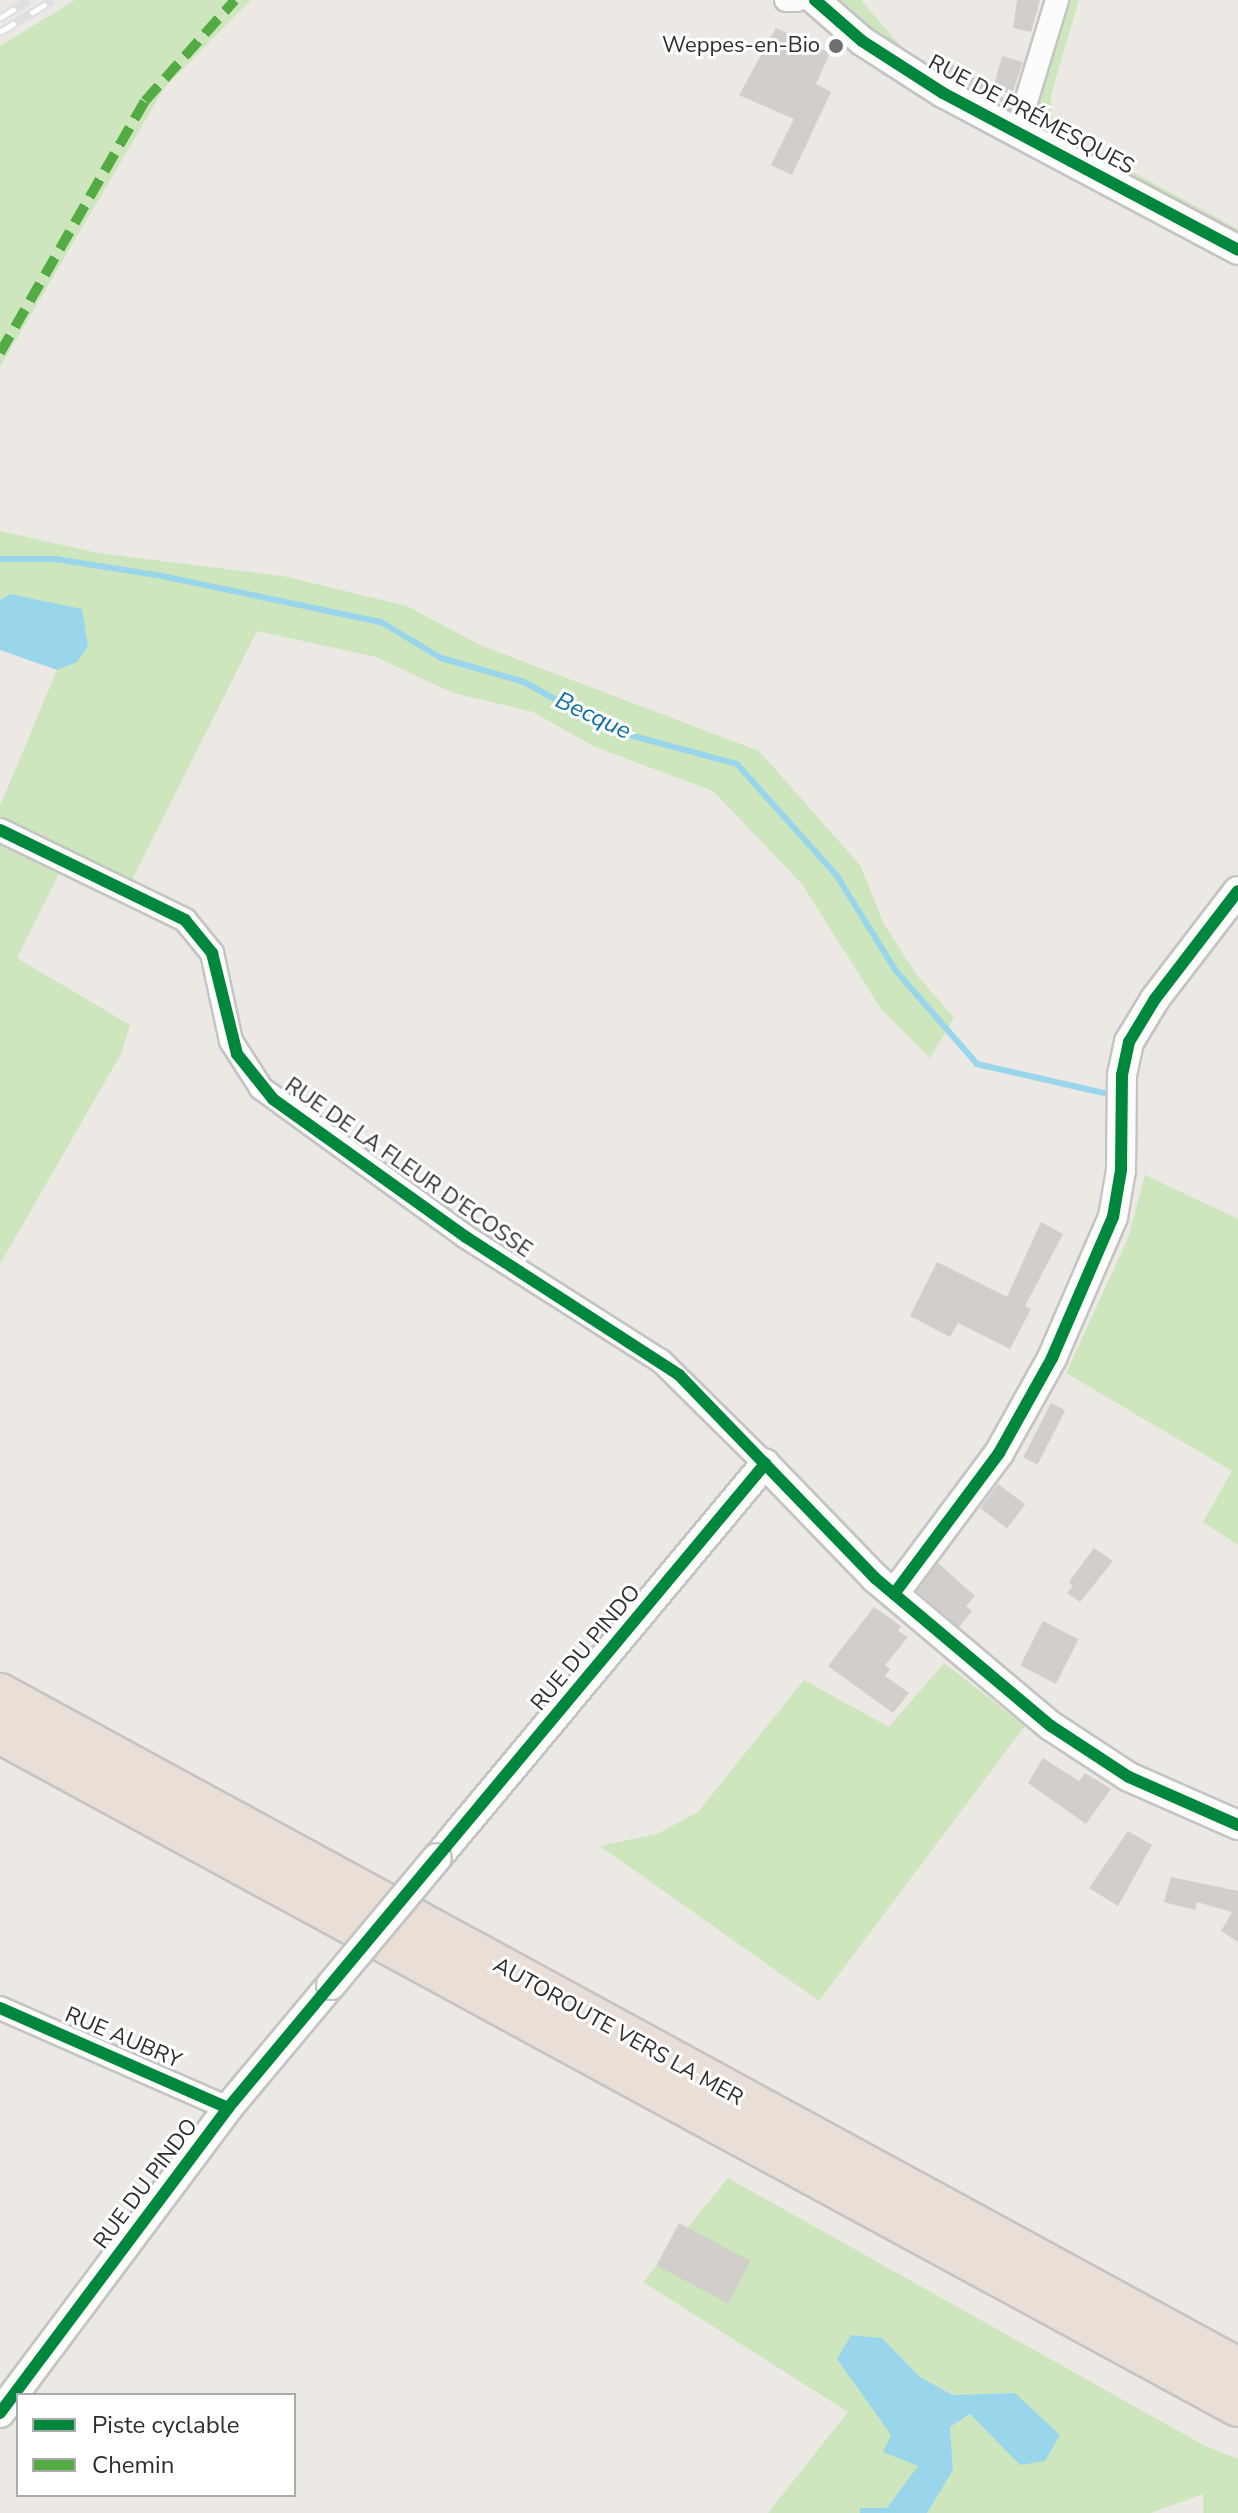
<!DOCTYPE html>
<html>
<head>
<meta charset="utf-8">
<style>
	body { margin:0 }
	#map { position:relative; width:1238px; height:2513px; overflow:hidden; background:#ece8e4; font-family:"Nunito Sans",sans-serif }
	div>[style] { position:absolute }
	.green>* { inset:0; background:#cee6be }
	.water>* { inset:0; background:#99d6ec }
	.stream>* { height:6px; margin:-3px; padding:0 3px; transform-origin:3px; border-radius:3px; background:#99d6ec }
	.building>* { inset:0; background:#d1cecb; transform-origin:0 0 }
	.roads { filter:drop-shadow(2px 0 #c5c4c5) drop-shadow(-2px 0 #c5c4c5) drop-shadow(0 2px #c5c4c5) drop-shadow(0 -2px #c5c4c5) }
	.minor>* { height:22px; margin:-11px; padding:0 11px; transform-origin:11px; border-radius:11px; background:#fcfcfb }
	.tertiary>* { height:28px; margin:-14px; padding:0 14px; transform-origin:14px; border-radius:14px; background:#fcfcfb }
	.motorway>* { height:40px; margin:-20px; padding:0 20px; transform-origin:20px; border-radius:20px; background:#eadfd6 }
	.rail>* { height:9px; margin-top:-4.5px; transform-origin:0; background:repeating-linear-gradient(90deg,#fff 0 18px,#dfdfe1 0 36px); box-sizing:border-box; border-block:2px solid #dfdfe1 }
	.bridges { filter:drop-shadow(2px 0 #c5c4c5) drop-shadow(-2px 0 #c5c4c5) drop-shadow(0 2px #c5c4c5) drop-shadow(0 -2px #c5c4c5) }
	.tertiary-bridge>* { height:28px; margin:-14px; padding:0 14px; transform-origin:14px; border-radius:14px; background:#fcfcfb }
	.quiet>* { height:10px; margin-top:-5px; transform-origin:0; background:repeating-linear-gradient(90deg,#54ab44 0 20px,transparent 0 30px) }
	.cycleway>* { height:12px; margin:-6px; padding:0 6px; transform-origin:6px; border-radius:6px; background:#00873e }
	.dots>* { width:22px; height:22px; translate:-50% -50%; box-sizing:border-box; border:4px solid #fff; border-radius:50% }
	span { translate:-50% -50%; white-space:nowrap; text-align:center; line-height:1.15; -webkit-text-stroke:6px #fff; paint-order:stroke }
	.poi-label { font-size:22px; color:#2e2e2e }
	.right { translate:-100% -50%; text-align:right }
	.street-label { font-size:22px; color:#2e2e2e }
	.water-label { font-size:24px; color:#0d6fa3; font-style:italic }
	.legend { position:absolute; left:16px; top:2393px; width:280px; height:104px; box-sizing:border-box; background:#fff; border:2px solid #ababab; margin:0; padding:10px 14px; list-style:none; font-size:24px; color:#2e2e2e }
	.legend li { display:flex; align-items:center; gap:16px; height:40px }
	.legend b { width:40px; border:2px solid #ababab }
</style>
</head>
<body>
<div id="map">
	<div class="green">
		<div style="clip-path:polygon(75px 0,251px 0,165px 87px,0 367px,0 46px)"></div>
		<div style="clip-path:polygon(829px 0,861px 0,903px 49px,894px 53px)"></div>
		<div style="clip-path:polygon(1046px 0,1079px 0,1051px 95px,1051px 115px,1063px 134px,1238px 229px,1238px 265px,986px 128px,1020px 91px)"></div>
		<div style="clip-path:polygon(0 531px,98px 553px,283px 576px,407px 606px,482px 646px,759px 751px,860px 865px,884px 924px,916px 974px,954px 1018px,930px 1058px,881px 1009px,802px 884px,713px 791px,595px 747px,533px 712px,453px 693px,376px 657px,257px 631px,133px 878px,126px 903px,59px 874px,17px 958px,130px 1025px,121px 1054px,0 1264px,0 806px,57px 670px,77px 662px,10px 594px,0 600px)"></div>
		<div style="clip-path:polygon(1145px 1175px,1238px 1219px,1238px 1545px,1203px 1522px,1232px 1471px,1066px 1373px,1128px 1238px)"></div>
		<div style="clip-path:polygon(944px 1663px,1025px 1726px,819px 2001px,600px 1846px,657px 1834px,698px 1812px,804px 1680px,889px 1727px)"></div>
		<div style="clip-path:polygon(728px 2178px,1205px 2446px,1238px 2459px,1238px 2513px,1203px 2513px,1203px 2494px,1151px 2513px,927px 2513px,953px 2470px,950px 2427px,971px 2414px,1020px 2465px,1015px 2393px,954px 2395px,920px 2377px,882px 2338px,837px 2359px,918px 2466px,902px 2493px,887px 2508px,861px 2508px,860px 2513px,768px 2513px,848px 2412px,643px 2282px)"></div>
	</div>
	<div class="water">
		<div style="clip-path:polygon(10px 594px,82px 609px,88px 646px,77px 662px,57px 670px,0 650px,0 600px)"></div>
		<div style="clip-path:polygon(851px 2335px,882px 2338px,920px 2377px,953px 2395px,1015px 2393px,1060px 2435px,1045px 2461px,1020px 2465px,970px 2414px,950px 2427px,953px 2470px,927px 2513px,860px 2513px,860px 2508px,887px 2508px,918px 2466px,883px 2452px,891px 2435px,837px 2359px)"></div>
	</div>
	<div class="stream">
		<div style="left:0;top:559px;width:55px"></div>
		<div style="left:55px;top:559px;width:108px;rotate:9deg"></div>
		<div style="left:162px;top:576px;width:224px;rotate:11.9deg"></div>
		<div style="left:381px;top:622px;width:70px;rotate:31deg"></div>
		<div style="left:441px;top:658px;width:86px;rotate:16.1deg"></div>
		<div style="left:524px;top:682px;width:99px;rotate:28.9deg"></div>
		<div style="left:611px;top:730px;width:131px;rotate:15.1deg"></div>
		<div style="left:737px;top:764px;width:150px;rotate:48.2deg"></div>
		<div style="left:837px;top:876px;width:112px;rotate:58.2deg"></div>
		<div style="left:896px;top:971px;width:123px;rotate:48.9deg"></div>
		<div style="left:977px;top:1064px;width:130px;rotate:12.9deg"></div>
	</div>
	<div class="building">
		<div style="clip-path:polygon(1017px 0,1040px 0,1031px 32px,1013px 28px)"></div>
		<div style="clip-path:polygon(776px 28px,830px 53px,816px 84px,831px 92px,792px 175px,771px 165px,794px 119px,739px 95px)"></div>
		<div style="clip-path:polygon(1002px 56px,1023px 62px,1012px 94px,993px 89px,1011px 104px,992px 100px,934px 67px,940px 57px,993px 89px)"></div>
		<div style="clip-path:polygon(1041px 1222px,1063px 1234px,1025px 1306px,1031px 1309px,1010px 1349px,958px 1323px,950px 1337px,910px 1316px,937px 1262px,1007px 1297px)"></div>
		<div style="left:1051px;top:1403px;width:16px;height:61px;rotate:27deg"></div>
		<div style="left:998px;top:1484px;width:34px;height:30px;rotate:37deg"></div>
		<div style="clip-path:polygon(1094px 1548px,1113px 1561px,1080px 1602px,1067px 1593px,1073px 1586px,1069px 1582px)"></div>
		<div style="clip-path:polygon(938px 1563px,975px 1596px,966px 1606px,972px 1611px,959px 1627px,917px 1591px)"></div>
		<div style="clip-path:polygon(874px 1607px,901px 1626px,898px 1631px,908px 1637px,885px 1665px,890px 1669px,885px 1676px,909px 1693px,893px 1713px,828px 1666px)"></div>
		<div style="left:1043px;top:1621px;width:40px;height:50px;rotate:27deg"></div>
		<div style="clip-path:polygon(1043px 1758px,1079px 1781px,1085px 1773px,1111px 1789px,1086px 1824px,1028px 1783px)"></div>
		<div style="clip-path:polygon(1128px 1831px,1152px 1845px,1118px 1906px,1089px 1888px)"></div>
		<div style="clip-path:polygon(1171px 1877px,1238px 1891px,1238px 1942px,1221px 1931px,1232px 1912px,1197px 1902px,1195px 1910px,1164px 1902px)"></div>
		<div style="left:679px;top:2223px;width:81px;height:48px;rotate:28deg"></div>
	</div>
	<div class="roads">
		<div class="minor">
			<div style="left:786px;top:0;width:11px"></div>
			<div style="left:1017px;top:131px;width:137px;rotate:-73deg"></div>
			<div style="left:0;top:830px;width:206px;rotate:25.9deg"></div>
			<div style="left:185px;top:920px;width:43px;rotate:50.7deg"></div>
			<div style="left:212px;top:953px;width:90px;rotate:77.8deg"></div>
			<div style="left:231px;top:1041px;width:56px;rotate:57.4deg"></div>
			<div style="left:261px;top:1088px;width:253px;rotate:36deg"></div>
			<div style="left:466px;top:1237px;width:231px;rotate:32.5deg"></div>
			<div style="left:661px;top:1361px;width:146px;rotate:44.7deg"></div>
			<div style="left:0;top:2008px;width:249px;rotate:23.7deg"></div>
		</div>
		<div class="tertiary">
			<div style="left:815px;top:0;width:62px;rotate:41.1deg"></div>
			<div style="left:862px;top:41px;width:96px;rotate:32.7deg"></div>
			<div style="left:943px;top:93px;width:334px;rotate:28deg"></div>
			<div style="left:894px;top:1594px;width:176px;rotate:-53.3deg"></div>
			<div style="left:999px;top:1453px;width:109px;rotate:-60.8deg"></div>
			<div style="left:1052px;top:1358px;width:154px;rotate:-66.6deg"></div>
			<div style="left:1113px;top:1217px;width:48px;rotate:-80.3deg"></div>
			<div style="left:1121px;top:1170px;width:95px;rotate:-89.4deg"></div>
			<div style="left:1122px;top:1075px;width:34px;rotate:-78deg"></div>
			<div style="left:1129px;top:1042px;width:50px;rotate:-58.8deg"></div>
			<div style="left:1155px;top:999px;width:136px;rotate:-52.5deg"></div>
			<div style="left:437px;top:1858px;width:513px;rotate:-50.22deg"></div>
			<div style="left:765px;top:1464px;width:158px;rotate:46deg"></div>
			<div style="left:875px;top:1578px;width:230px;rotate:40.1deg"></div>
			<div style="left:1051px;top:1726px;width:93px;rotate:33.2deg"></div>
			<div style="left:1129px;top:1777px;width:119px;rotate:23.8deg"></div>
			<div style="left:0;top:2413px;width:381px;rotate:-53.2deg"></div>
			<div style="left:228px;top:2108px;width:160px;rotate:-50.1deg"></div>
		</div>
		<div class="motorway">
			<div style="left:0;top:1694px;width:1410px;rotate:28.57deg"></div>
			<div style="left:0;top:1733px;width:1409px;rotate:28.53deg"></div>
		</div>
	</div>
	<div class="rail">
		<div style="left:0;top:18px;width:34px;rotate:-32deg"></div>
		<div style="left:0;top:32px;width:62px;rotate:-31.1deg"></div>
	</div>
	<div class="bridges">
		<div class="tertiary-bridge">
			<div style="left:331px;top:1985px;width:165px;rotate:-50.2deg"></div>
		</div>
	</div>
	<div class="quiet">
		<div style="left:0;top:353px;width:291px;rotate:-60.1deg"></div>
		<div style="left:145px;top:101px;width:135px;rotate:-48.3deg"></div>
	</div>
	<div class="cycleway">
		<div style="left:815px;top:0;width:62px;rotate:41.1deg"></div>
		<div style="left:862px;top:41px;width:96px;rotate:32.7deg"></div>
		<div style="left:943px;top:93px;width:334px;rotate:28deg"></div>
		<div style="left:0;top:830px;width:206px;rotate:25.9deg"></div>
		<div style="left:185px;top:920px;width:43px;rotate:50.7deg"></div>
		<div style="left:212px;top:953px;width:104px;rotate:76.1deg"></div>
		<div style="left:237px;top:1054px;width:58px;rotate:51.3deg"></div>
		<div style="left:273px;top:1099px;width:237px;rotate:35.6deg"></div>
		<div style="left:466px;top:1237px;width:254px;rotate:32.9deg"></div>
		<div style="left:679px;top:1375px;width:282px;rotate:46deg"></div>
		<div style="left:875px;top:1578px;width:230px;rotate:40.1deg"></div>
		<div style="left:1051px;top:1726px;width:93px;rotate:33.2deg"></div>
		<div style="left:1129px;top:1777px;width:119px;rotate:23.8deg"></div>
		<div style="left:894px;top:1594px;width:176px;rotate:-53.3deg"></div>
		<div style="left:999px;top:1453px;width:109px;rotate:-60.8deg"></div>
		<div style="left:1052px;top:1358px;width:154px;rotate:-66.6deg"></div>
		<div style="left:1113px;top:1217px;width:48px;rotate:-80.3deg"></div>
		<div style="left:1121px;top:1170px;width:95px;rotate:-89.4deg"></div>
		<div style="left:1122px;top:1075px;width:34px;rotate:-78deg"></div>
		<div style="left:1129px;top:1042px;width:50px;rotate:-58.8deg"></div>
		<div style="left:1155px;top:999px;width:136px;rotate:-52.5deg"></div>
		<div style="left:0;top:2008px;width:249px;rotate:23.7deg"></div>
		<div style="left:0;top:2413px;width:381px;rotate:-53.2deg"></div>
		<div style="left:228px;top:2108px;width:839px;rotate:-50.18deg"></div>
	</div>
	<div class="dots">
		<div style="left:836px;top:46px;background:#706f6e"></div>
	</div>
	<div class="poi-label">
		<span class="right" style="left:820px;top:46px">Weppes-en-Bio</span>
	</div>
	<div class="street-label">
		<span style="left:1031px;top:115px;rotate:28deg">RUE DE PRÉMESQUES</span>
		<span style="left:408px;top:1168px;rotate:35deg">RUE DE LA FLEUR D'ECOSSE</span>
		<span style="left:586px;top:1648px;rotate:-50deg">RUE DU PINDO</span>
		<span style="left:618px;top:2032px;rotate:29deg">AUTOROUTE VERS LA MER</span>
		<span style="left:123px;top:2038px;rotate:23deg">RUE AUBRY</span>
		<span style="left:146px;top:2184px;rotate:-53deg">RUE DU PINDO</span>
	</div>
	<div class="water-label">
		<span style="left:593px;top:716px;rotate:25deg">Becque</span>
	</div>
	<ul class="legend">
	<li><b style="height:10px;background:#00873e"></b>Piste cyclable</li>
	<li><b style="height:10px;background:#54ab44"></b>Chemin</li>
	</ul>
</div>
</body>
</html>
